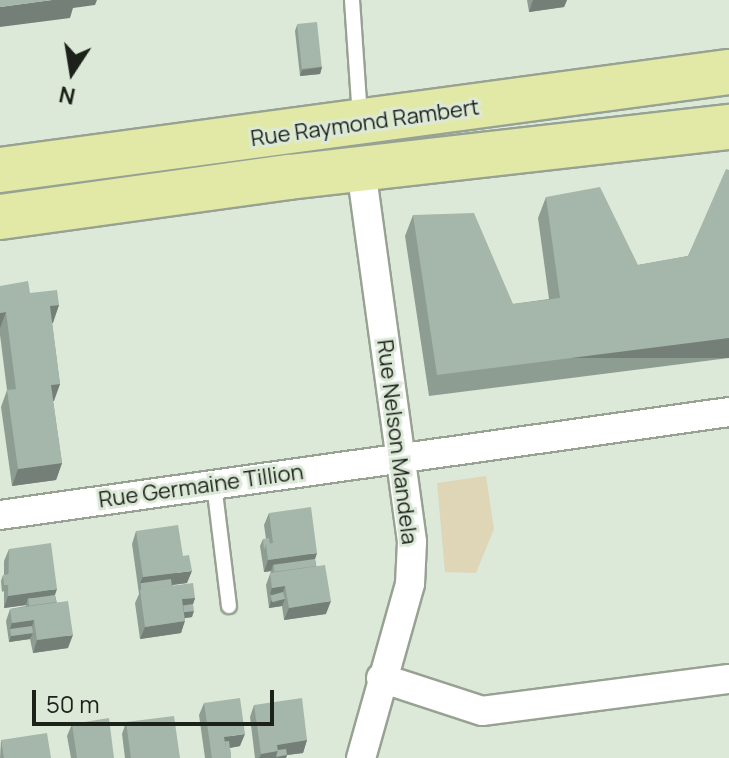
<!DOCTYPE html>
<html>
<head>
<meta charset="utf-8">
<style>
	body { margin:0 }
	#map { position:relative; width:729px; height:758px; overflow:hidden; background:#dde9d8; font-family:Manrope,sans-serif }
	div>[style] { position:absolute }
	.green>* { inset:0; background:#ded6b6 }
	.roads { filter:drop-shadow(2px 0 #97a292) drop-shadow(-2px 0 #97a292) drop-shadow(0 2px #97a292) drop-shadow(0 -2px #97a292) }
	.lane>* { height:14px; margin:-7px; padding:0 7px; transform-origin:7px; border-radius:7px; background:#fff }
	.street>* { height:28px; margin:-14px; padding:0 14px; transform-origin:14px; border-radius:14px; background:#fff }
	.primary>* { height:44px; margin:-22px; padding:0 22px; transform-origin:22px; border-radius:22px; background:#e2e9a7 }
	.wall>* { inset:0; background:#8e9d92 }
	.shaded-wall>* { inset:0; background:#747f77; transform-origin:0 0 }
	.building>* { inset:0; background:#a5b6aa; transform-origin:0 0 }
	span { translate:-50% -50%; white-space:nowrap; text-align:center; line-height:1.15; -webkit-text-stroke:6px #dde9d8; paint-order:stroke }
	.street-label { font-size:22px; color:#1c211a }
	.north { position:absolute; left:32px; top:32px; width:80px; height:80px; -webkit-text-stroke:6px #dde9d8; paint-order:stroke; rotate:192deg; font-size:22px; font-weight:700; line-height:32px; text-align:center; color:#1c211a }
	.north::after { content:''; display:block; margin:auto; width:28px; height:36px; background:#1c211a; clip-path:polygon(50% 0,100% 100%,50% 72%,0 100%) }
	.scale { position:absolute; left:32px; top:690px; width:242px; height:36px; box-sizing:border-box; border:4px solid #1c211a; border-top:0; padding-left:10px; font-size:24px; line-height:28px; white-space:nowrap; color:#1c211a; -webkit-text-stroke:6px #dde9d8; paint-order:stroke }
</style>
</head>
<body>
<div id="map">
	<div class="green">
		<div style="clip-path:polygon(486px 476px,494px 529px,476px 573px,445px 572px,437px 483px)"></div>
	</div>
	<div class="roads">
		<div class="lane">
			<div style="left:352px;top:0;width:116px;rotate:86.1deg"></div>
			<div style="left:214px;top:484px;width:123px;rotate:83deg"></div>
		</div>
		<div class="street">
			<div style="left:361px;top:169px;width:376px;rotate:82.2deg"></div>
			<div style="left:412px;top:542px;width:42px;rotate:92.7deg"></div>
			<div style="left:410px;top:584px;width:181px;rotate:105.7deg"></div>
			<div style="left:0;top:515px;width:736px;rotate:-8.04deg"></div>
			<div style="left:381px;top:678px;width:106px;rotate:18.1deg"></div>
			<div style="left:482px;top:711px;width:249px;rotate:-7.4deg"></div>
		</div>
		<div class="primary">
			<div style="left:0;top:170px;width:736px;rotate:-7.66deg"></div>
			<div style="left:0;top:217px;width:292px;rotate:-7.9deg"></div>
			<div style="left:289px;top:177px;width:443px;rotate:-6.5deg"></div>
		</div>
	</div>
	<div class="wall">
		<div style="clip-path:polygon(527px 0,567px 0,564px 7px,529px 12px)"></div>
		<div style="clip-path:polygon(297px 25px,322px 67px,320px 74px,300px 76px,295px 31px)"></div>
		<div style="clip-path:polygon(729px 170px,729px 358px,429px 396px,405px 236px,413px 215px,513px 304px,549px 299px,538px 218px,546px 197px,638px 265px,688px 256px)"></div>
		<div style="clip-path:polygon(0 286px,30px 293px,59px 305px,52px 323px,60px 384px,53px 401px,62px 463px,56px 480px,12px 486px,1px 407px,7px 390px,0 335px)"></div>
		<div style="clip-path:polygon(269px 513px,315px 559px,326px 614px,284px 620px,282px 606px,269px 608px,266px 585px,271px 571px,264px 572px,260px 546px,263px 539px,266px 539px,264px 525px)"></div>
		<div style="clip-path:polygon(136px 531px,187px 583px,172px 585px,195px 598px,193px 604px,192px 617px,185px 618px,181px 633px,140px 639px,135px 603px,139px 594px,132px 544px)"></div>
		<div style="clip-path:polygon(9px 549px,55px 595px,68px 648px,33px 653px,30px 639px,9px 642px,6px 621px,10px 609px,26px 606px,26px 605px,4px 608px,4px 591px,2px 592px,1px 581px,3px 575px,4px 575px,4px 561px)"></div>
		<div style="clip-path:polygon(204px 703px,240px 746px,230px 748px,231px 758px,205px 758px,199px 715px)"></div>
		<div style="clip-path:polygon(254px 705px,307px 740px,303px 753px,287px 755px,286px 758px,255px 758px,250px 717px)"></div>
		<div style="clip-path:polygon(126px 722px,180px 758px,125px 758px,122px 734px)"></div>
		<div style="clip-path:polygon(72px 724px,114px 758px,71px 758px,67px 736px)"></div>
		<div style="clip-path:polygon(1px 740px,51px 758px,0 758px)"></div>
	</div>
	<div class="shaded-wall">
		<div style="clip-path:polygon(52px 0,97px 0,95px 5px,73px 8px,70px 18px,0 27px,0 7px)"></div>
		<div style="clip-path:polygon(533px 0,567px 0,564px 7px,529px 12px)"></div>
		<div style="clip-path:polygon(322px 67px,320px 74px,300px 76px,302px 70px)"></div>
		<div style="clip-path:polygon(59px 305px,53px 323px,43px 324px,50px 306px)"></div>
		<div style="clip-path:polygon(6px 312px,0 328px,0 313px)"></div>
		<div style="left:729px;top:338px;width:20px;height:294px;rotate:90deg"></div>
		<div style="clip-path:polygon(60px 384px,54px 401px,45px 402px,51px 385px)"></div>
		<div style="clip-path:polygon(62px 463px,56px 480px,12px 486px,18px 469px)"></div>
		<div style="clip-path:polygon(317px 553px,313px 566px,273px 565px,271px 571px,264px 572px,268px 560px)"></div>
		<div style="clip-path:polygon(192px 571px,187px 583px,141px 589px,140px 583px,143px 577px)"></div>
		<div style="clip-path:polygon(285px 586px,281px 599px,270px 594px,272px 588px)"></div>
		<div style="clip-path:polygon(57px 589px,53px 601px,28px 598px,26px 605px,4px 608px,8px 596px)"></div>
		<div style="clip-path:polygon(195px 598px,191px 610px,181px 611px,182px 599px)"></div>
		<div style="clip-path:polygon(285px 599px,282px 606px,269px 608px,271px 601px)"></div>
		<div style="clip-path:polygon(331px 601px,326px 614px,284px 620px,289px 608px)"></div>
		<div style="clip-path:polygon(194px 611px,192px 617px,179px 619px,181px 612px)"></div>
		<div style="clip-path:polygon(34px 620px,30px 633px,10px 629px,12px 623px)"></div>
		<div style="clip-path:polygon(185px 621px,181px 633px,140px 639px,145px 627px)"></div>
		<div style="clip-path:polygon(33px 633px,30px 639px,9px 642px,11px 636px)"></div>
		<div style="clip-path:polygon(73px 635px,68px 648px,33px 653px,37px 640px)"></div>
		<div style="clip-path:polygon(245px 734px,240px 746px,223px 749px,224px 737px)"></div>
		<div style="clip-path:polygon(307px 740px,303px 753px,287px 755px,286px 758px,259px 758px,261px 754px,277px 745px)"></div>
	</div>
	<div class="building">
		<div style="clip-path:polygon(0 0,52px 0,0 7px)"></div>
		<div style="left:317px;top:22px;width:45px;height:20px;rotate:84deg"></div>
		<div style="clip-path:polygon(726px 169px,729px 170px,729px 338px,437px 375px,413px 215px,474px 213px,513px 304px,560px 298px,546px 197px,600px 187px,638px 265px,688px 256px)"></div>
		<div style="clip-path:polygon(28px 281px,30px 293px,57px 290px,59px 305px,50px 306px,60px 384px,51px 385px,62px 463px,18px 469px,7px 390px,16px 389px,6px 312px,0 313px,0 286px)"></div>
		<div style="clip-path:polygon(311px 507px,317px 553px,268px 560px,266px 544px,273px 543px,269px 513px)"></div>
		<div style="clip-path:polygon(178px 525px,183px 556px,189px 555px,192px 571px,143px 577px,136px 531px)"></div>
		<div style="clip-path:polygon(269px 538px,270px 544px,266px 544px,264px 550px,263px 539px)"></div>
		<div style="clip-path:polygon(51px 543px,57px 589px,8px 596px,9px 549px)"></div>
		<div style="left:315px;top:559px;width:7px;height:42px;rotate:82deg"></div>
		<div style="clip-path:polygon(325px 565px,331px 601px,289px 608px,285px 586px,272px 588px,270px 573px)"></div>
		<div style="clip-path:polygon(9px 574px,9px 585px,4px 585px,3px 575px)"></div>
		<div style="left:171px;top:579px;width:7px;height:31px;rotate:82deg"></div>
		<div style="clip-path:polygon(193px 583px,195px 598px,182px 599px,185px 621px,145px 627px,140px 590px)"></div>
		<div style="left:283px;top:592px;width:7px;height:13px;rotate:74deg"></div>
		<div style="left:55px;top:595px;width:7px;height:27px;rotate:82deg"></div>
		<div style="clip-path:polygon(68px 601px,73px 635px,37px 640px,34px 620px,12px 623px,10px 609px)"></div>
		<div style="left:193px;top:604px;width:7px;height:10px;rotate:82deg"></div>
		<div style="left:32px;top:626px;width:7px;height:22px;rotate:82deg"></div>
		<div style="clip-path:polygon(240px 698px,245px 734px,224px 737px,228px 758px,212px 758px,204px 703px)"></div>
		<div style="clip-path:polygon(302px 698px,307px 740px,277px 745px,278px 751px,261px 754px,254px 705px)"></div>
		<div style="clip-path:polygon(174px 716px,180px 758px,131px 758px,126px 722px)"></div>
		<div style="clip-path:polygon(109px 718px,114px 758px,77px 758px,72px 724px)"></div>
		<div style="clip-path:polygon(47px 733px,51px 758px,4px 758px,1px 740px)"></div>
		<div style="left:229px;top:741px;width:17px;height:4px;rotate:83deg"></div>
		<div style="clip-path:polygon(286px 749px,287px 755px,276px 757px,278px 750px)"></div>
	</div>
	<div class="street-label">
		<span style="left:365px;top:123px;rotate:-8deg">Rue Raymond Rambert</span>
		<span style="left:397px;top:442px;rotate:83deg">Rue Nelson Mandela</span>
		<span style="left:201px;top:486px;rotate:-8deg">Rue Germaine Tillion</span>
	</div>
	<div class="north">N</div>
	<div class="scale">50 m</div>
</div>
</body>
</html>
